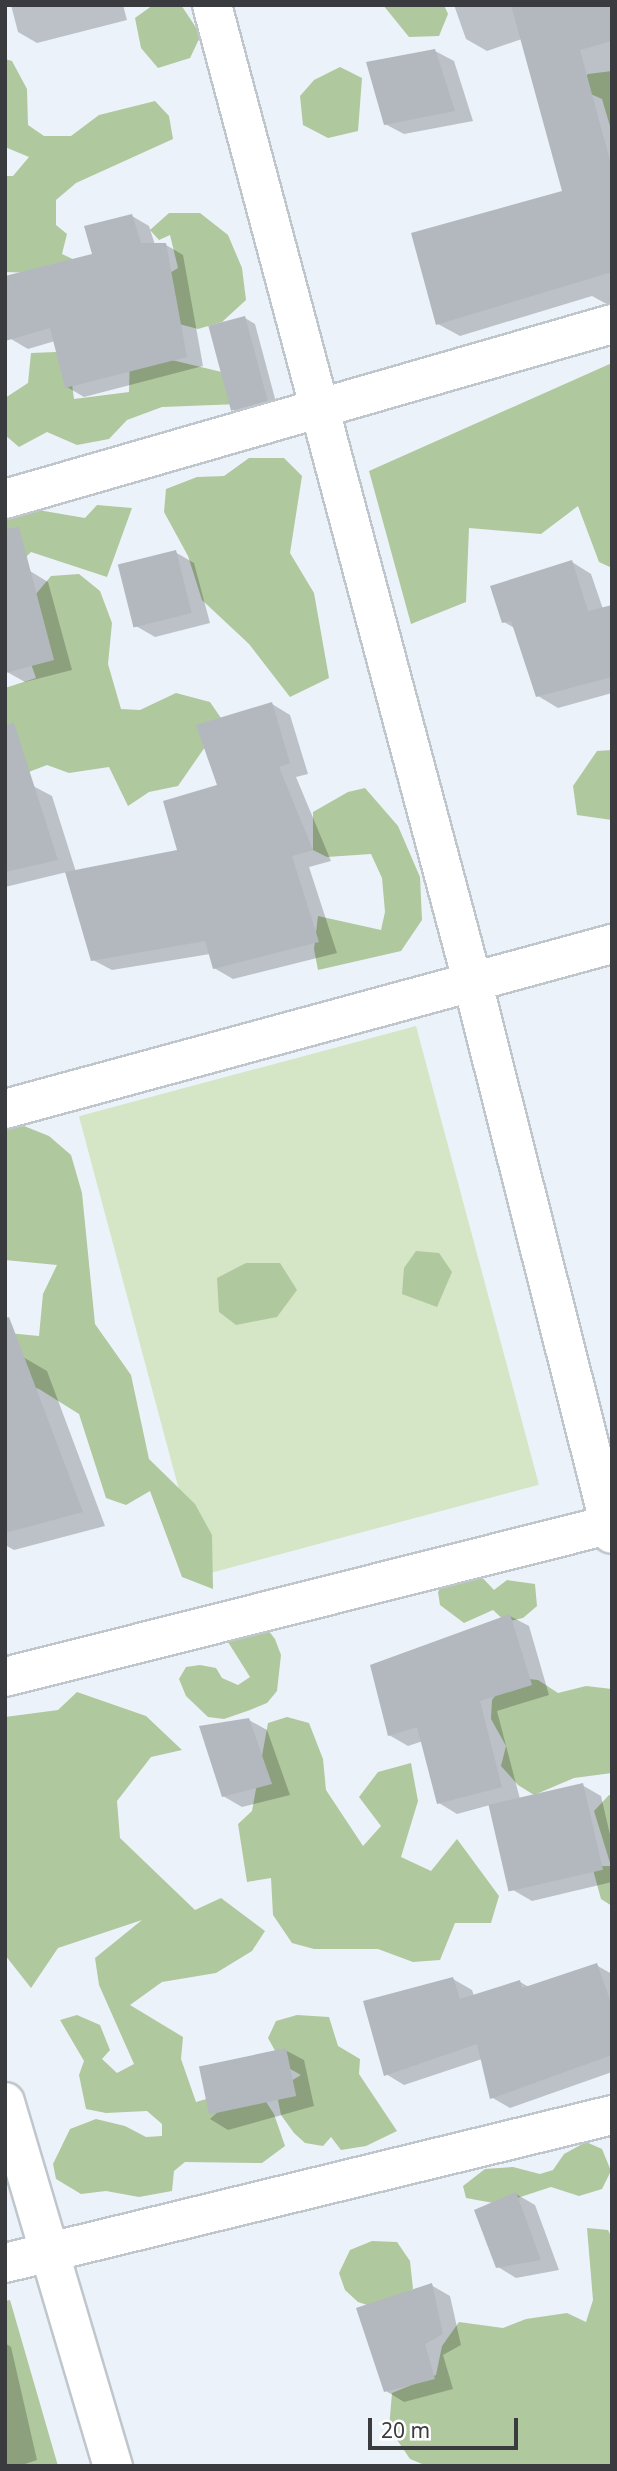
<!DOCTYPE html>
<html>
<head>
<meta charset="utf-8">
<style>
	body { margin:0 }
	#map { position:relative; width:617px; height:2471px; overflow:hidden; background:#ecf2f9; font-family:"Noto Sans",sans-serif }
	div>[style] { position:absolute }
	.green>* { inset:0; background:#d4e6c6; transform-origin:0 0 }
	.forest>* { inset:0; background:#b0c89e }
	.shadow>* { inset:0; background:#0003 }
	.building>* { inset:0; background:#b2b8be; transform-origin:0 0 }
	.roads { filter:drop-shadow(2px 0 #bfc6cc) drop-shadow(-2px 0 #bfc6cc) drop-shadow(0 2px #bfc6cc) drop-shadow(0 -2px #bfc6cc) }
	.minor>* { height:38px; margin:-19px; padding:0 19px; transform-origin:19px; border-radius:19px; background:#fff }
	span { translate:-50% -50%; white-space:nowrap; text-align:center; line-height:1.15; -webkit-text-stroke:7px #fff; paint-order:stroke }
	.frame { position:absolute; inset:0; border:7px solid #393b3e; pointer-events:none }
	.scale { position:absolute; left:368px; top:2418px; width:150px; height:32px; box-sizing:border-box; border:4px solid #393b3e; border-top:0; padding-left:9px; font-size:21px; line-height:24px; white-space:nowrap; color:#393b3e; -webkit-text-stroke:5px #fff; paint-order:stroke }
</style>
</head>
<body>
<div id="map">
	<div class="green">
		<div style="left:416px;top:1026px;width:475px;height:349px;rotate:75deg"></div>
	</div>
	<div class="forest">
		<div style="clip-path:polygon(153px 5px,181px 5px,201px 35px,190px 58px,158px 68px,141px 48px,135px 18px)"></div>
		<div style="clip-path:polygon(383px 5px,444px 5px,448px 14px,439px 36px,409px 37px)"></div>
		<div style="clip-path:polygon(5px 59px,12px 61px,27px 89px,28px 125px,44px 136px,71px 136px,99px 115px,155px 101px,169px 116px,173px 139px,76px 183px,56px 200px,56px 225px,67px 234px,62px 254px,79px 262px,36px 273px,5px 272px,5px 176px,13px 176px,29px 157px,5px 147px)"></div>
		<div style="clip-path:polygon(340px 67px,362px 78px,358px 131px,328px 138px,303px 125px,300px 96px,314px 80px)"></div>
		<div style="clip-path:polygon(612px 71px,612px 133px,602px 99px,577px 88px,588px 74px)"></div>
		<div style="clip-path:polygon(169px 213px,200px 213px,228px 235px,242px 268px,246px 300px,222px 322px,198px 329px,179px 324px,168px 274px,178px 268px,170px 235px,159px 240px,150px 230px)"></div>
		<div style="clip-path:polygon(130px 350px,230px 374px,239px 404px,162px 407px,127px 420px,109px 439px,77px 445px,47px 432px,19px 447px,5px 435px,5px 398px,28px 383px,31px 353px,56px 352px,70px 369px,74px 399px,129px 392px)"></div>
		<div style="clip-path:polygon(612px 363px,612px 568px,599px 562px,578px 506px,541px 534px,469px 528px,466px 602px,411px 624px,369px 471px)"></div>
		<div style="clip-path:polygon(249px 458px,284px 458px,302px 476px,290px 553px,314px 593px,329px 678px,290px 697px,249px 644px,202px 600px,188px 556px,164px 512px,166px 489px,197px 477px,224px 476px)"></div>
		<div style="clip-path:polygon(97px 505px,132px 508px,107px 577px,31px 552px,15px 568px,5px 568px,5px 515px,38px 510px,85px 518px)"></div>
		<div style="clip-path:polygon(79px 574px,100px 591px,112px 623px,108px 664px,121px 709px,140px 710px,176px 693px,210px 702px,223px 721px,178px 786px,149px 792px,128px 806px,109px 767px,69px 773px,47px 765px,5px 781px,5px 688px,36px 678px,23px 641px,21px 612px,51px 576px)"></div>
		<div style="clip-path:polygon(612px 750px,612px 820px,577px 815px,573px 786px,597px 751px)"></div>
		<div style="clip-path:polygon(365px 788px,398px 826px,420px 877px,422px 920px,401px 951px,318px 970px,314px 949px,318px 916px,381px 930px,385px 912px,382px 878px,371px 854px,327px 857px,313px 850px,313px 812px,348px 792px)"></div>
		<div style="clip-path:polygon(24px 1126px,49px 1136px,71px 1155px,82px 1193px,95px 1324px,131px 1375px,149px 1459px,195px 1504px,212px 1535px,213px 1589px,182px 1577px,150px 1491px,126px 1505px,106px 1498px,79px 1414px,39px 1389px,5px 1377px,8px 1333px,39px 1336px,43px 1294px,57px 1265px,5px 1260px,5px 1130px)"></div>
		<div style="clip-path:polygon(416px 1251px,439px 1253px,452px 1272px,437px 1307px,402px 1294px,404px 1268px)"></div>
		<div style="clip-path:polygon(246px 1263px,280px 1263px,297px 1290px,277px 1317px,236px 1325px,219px 1312px,217px 1278px)"></div>
		<div style="clip-path:polygon(477px 1572px,494px 1590px,507px 1580px,535px 1584px,537px 1606px,523px 1618px,506px 1622px,493px 1610px,464px 1623px,440px 1605px,438px 1592px,448px 1577px)"></div>
		<div style="clip-path:polygon(233px 1628px,268px 1630px,275px 1639px,281px 1655px,277px 1691px,267px 1703px,250px 1710px,224px 1719px,208px 1717px,186px 1696px,179px 1679px,186px 1667px,200px 1665px,216px 1668px,222px 1678px,238px 1685px,250px 1677px,228px 1642px)"></div>
		<div style="clip-path:polygon(509px 1677px,538px 1680px,558px 1693px,586px 1686px,612px 1689px,612px 1773px,574px 1778px,534px 1795px,518px 1785px,501px 1766px,506px 1746px,491px 1719px,492px 1700px)"></div>
		<div style="clip-path:polygon(77px 1692px,146px 1716px,182px 1750px,151px 1757px,117px 1801px,120px 1838px,195px 1910px,221px 1898px,265px 1931px,252px 1951px,216px 1973px,162px 1982px,130px 2005px,183px 2037px,181px 2059px,196px 2102px,234px 2091px,259px 2091px,274px 2114px,285px 2146px,262px 2163px,185px 2162px,174px 2171px,172px 2191px,139px 2197px,106px 2191px,81px 2194px,56px 2179px,53px 2164px,70px 2129px,96px 2119px,125px 2126px,146px 2137px,162px 2136px,162px 2124px,147px 2111px,106px 2113px,86px 2109px,79px 2075px,84px 2061px,60px 2020px,77px 2015px,100px 2025px,110px 2050px,102px 2059px,117px 2073px,134px 2064px,99px 1985px,95px 1958px,142px 1920px,58px 1948px,31px 1988px,5px 1955px,5px 1717px,58px 1710px)"></div>
		<div style="clip-path:polygon(287px 1717px,309px 1723px,323px 1759px,326px 1790px,363px 1846px,381px 1826px,359px 1797px,378px 1772px,411px 1763px,418px 1801px,401px 1857px,431px 1871px,457px 1839px,499px 1896px,491px 1923px,455px 1923px,440px 1960px,413px 1962px,378px 1949px,314px 1949px,292px 1943px,273px 1915px,271px 1878px,247px 1882px,238px 1824px,252px 1811px,268px 1723px)"></div>
		<div style="clip-path:polygon(609px 1795px,612px 1796px,612px 1906px,601px 1899px,592px 1866px,611px 1866px,594px 1811px)"></div>
		<div style="clip-path:polygon(297px 2015px,329px 2017px,338px 2046px,360px 2059px,359px 2074px,397px 2131px,366px 2146px,341px 2150px,331px 2137px,323px 2146px,305px 2143px,294px 2133px,281px 2115px,276px 2090px,301px 2075px,283px 2065px,268px 2038px,276px 2021px)"></div>
		<div style="clip-path:polygon(586px 2142px,602px 2149px,611px 2171px,602px 2189px,579px 2196px,551px 2187px,499px 2204px,466px 2198px,463px 2186px,485px 2169px,513px 2167px,540px 2174px,553px 2170px,564px 2154px)"></div>
		<div style="clip-path:polygon(587px 2228px,608px 2230px,612px 2238px,612px 2466px,427px 2466px,410px 2459px,389px 2428px,392px 2393px,436px 2375px,442px 2346px,459px 2322px,503px 2328px,526px 2319px,567px 2313px,586px 2322px,593px 2300px)"></div>
		<div style="clip-path:polygon(372px 2241px,397px 2242px,410px 2261px,413px 2289px,376px 2308px,358px 2302px,345px 2290px,339px 2273px,350px 2250px)"></div>
		<div style="clip-path:polygon(10px 2300px,58px 2466px,5px 2466px,5px 2301px)"></div>
	</div>
	<div class="shadow">
		<div style="clip-path:polygon(11px 5px,123px 5px,127px 20px,37px 43px,18px 32px)"></div>
		<div style="clip-path:polygon(454px 5px,612px 5px,612px 307px,592px 296px,460px 336px,438px 324px,564px 192px,522px 39px,487px 51px,466px 39px)"></div>
		<div style="clip-path:polygon(435px 51px,454px 61px,473px 121px,404px 134px,385px 124px)"></div>
		<div style="clip-path:polygon(132px 216px,149px 226px,155px 245px,166px 245px,183px 255px,203px 366px,84px 397px,67px 387px,55px 341px,28px 349px,11px 339px)"></div>
		<div style="clip-path:polygon(245px 318px,255px 324px,277px 406px,244px 415px,234px 410px)"></div>
		<div style="clip-path:polygon(175px 552px,194px 563px,210px 623px,155px 637px,136px 626px)"></div>
		<div style="clip-path:polygon(572px 562px,591px 574px,603px 609px,612px 607px,612px 693px,558px 708px,538px 696px,516px 629px,504px 622px)"></div>
		<div style="clip-path:polygon(30px 571px,48px 582px,72px 670px,25px 682px,7px 672px)"></div>
		<div style="clip-path:polygon(272px 704px,290px 715px,308px 774px,296px 777px,331px 861px,309px 867px,337px 953px,233px 979px,214px 968px,210px 954px,112px 970px,93px 960px,67px 872px,5px 887px,5px 793px,33px 786px,52px 796px,76px 872px,179px 851px)"></div>
		<div style="clip-path:polygon(23px 1357px,47px 1371px,105px 1526px,14px 1550px,5px 1545px,5px 1363px)"></div>
		<div style="clip-path:polygon(510px 1616px,529px 1626px,549px 1695px,497px 1711px,520px 1799px,582px 1785px,601px 1796px,612px 1843px,612px 1882px,532px 1901px,513px 1890px,490px 1805px,457px 1814px,439px 1803px,423px 1741px,408px 1746px,389px 1735px)"></div>
		<div style="clip-path:polygon(249px 1720px,267px 1730px,290px 1795px,242px 1807px,223px 1796px)"></div>
		<div style="clip-path:polygon(596px 1965px,612px 1974px,612px 2072px,510px 2108px,491px 2097px,482px 2059px,404px 2085px,386px 2074px,453px 1979px,472px 1990px,474px 1996px,520px 1982px,529px 1987px)"></div>
		<div style="clip-path:polygon(285px 2050px,304px 2060px,314px 2106px,228px 2130px,210px 2119px)"></div>
		<div style="clip-path:polygon(516px 2194px,535px 2205px,559px 2270px,516px 2278px,498px 2267px)"></div>
		<div style="clip-path:polygon(431px 2285px,450px 2296px,461px 2345px,443px 2355px,453px 2389px,404px 2402px,386px 2391px)"></div>
		<div style="clip-path:polygon(5px 2343px,11px 2347px,37px 2460px,19px 2466px,5px 2466px)"></div>
	</div>
	<div class="building">
		<div style="clip-path:polygon(511px 5px,612px 5px,612px 41px,580px 50px,612px 168px,612px 272px,436px 325px,411px 233px,562px 191px)"></div>
		<div style="clip-path:polygon(435px 49px,455px 111px,384px 125px,366px 62px)"></div>
		<div style="clip-path:polygon(132px 214px,141px 243px,166px 243px,187px 357px,65px 388px,50px 328px,5px 341px,5px 276px,92px 254px,84px 226px)"></div>
		<div style="left:245px;top:316px;width:88px;height:38px;rotate:75deg"></div>
		<div style="clip-path:polygon(19px 527px,54px 660px,5px 673px,5px 529px)"></div>
		<div style="left:176px;top:550px;width:65px;height:60px;rotate:76deg"></div>
		<div style="clip-path:polygon(572px 560px,588px 611px,612px 605px,612px 677px,536px 697px,511px 621px,502px 623px,490px 586px)"></div>
		<div style="clip-path:polygon(272px 702px,290px 763px,279px 767px,313px 850px,292px 856px,319px 942px,213px 969px,205px 941px,91px 961px,65px 872px,177px 850px,163px 801px,217px 785px,196px 725px)"></div>
		<div style="clip-path:polygon(14px 723px,58px 860px,5px 872px,5px 725px)"></div>
		<div style="clip-path:polygon(9px 1317px,83px 1512px,5px 1533px,5px 1318px)"></div>
		<div style="clip-path:polygon(510px 1614px,532px 1685px,480px 1701px,502px 1787px,437px 1804px,417px 1727px,388px 1736px,370px 1665px)"></div>
		<div style="clip-path:polygon(249px 1718px,272px 1784px,222px 1797px,199px 1726px)"></div>
		<div style="left:583px;top:1783px;width:89px;height:97px;rotate:77deg"></div>
		<div style="clip-path:polygon(597px 1963px,612px 2006px,612px 2055px,490px 2099px,477px 2044px,384px 2076px,363px 2001px,453px 1977px,460px 1999px,520px 1980px,522px 1988px)"></div>
		<div style="left:286px;top:2048px;width:49px;height:89px;rotate:78deg"></div>
		<div style="clip-path:polygon(516px 2192px,541px 2260px,496px 2268px,474px 2210px)"></div>
		<div style="clip-path:polygon(432px 2283px,443px 2334px,425px 2344px,435px 2379px,384px 2392px,356px 2308px)"></div>
	</div>
	<div class="roads">
		<div class="minor">
			<div style="left:212px;top:5px;width:1013px;rotate:75.07deg"></div>
			<div style="left:473px;top:984px;width:567px;rotate:75.82deg"></div>
			<div style="left:5px;top:499px;width:632px;rotate:-16.08deg"></div>
			<div style="left:5px;top:1109px;width:629px;rotate:-15.21deg"></div>
			<div style="left:5px;top:1677px;width:626px;rotate:-14.15deg"></div>
			<div style="left:5px;top:2102px;width:380px;rotate:73.5deg"></div>
			<div style="left:5px;top:2263px;width:625px;rotate:-13.7deg"></div>
		</div>
	</div>
	<div class="frame"></div>
	<div class="scale">20 m</div>
</div>
</body>
</html>
